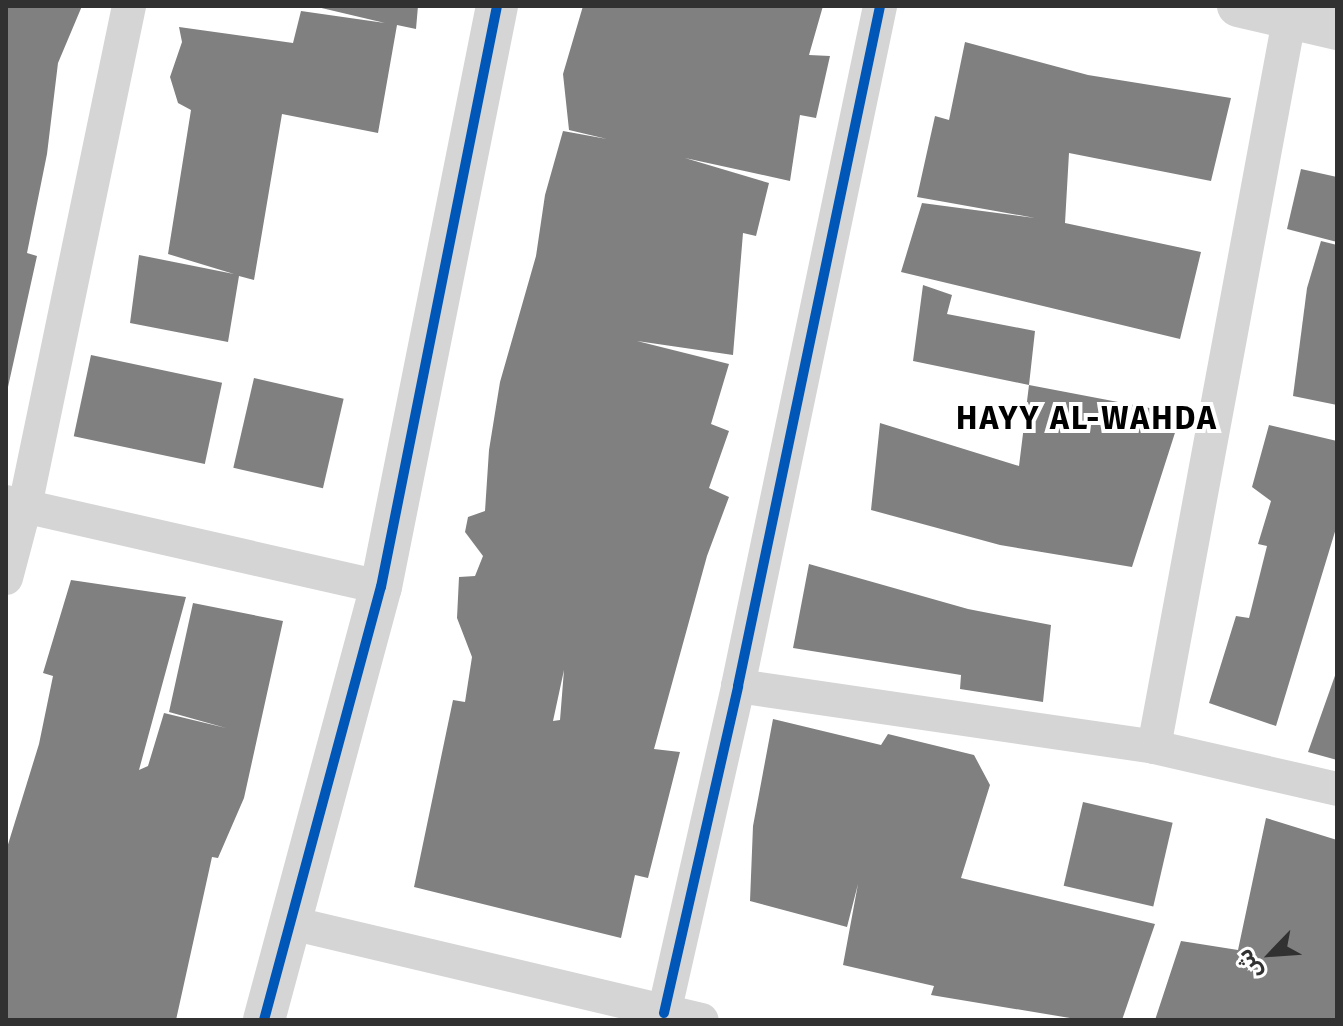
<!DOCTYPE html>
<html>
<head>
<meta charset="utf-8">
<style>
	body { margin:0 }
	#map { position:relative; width:1343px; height:1026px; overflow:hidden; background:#fff; font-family:"Fira Sans","Noto Sans Arabic",sans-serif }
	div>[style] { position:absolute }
	.building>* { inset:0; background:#808080; transform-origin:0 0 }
	.minor>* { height:34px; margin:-17px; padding:0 17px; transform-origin:17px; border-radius:17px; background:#d5d5d5 }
	.tertiary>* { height:42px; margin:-21px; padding:0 21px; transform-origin:21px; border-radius:21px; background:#d5d5d5 }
	.cycleway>* { height:10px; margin:-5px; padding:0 5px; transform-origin:5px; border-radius:5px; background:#0057b8 }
	span { translate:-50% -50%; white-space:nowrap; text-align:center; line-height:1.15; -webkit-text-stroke:8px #fff; paint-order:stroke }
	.district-label { font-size:32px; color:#000; font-weight:700; letter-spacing:2px }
	.frame { position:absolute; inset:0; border:8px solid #313131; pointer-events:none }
	.north { position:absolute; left:1231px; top:914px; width:80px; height:80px; -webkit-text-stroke:6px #fff; paint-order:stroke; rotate:245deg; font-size:22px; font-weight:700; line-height:32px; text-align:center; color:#313131 }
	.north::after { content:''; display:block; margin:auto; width:28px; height:36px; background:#313131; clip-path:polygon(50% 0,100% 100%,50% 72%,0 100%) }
</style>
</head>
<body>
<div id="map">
	<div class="building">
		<div style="clip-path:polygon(6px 6px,82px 6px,58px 63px,47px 154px,27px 253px,37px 256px,8px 387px)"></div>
		<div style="clip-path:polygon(313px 6px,418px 6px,416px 29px,397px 25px,378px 133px,282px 114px,254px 280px,239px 276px,228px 342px,130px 323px,139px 255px,234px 274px,168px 254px,191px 110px,178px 103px,170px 77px,182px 42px,179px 27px,293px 43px,301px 11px,385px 23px)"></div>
		<div style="clip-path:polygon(evenodd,583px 6px,823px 6px,809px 55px,830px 56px,816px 118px,800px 115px,790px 181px,685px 158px,769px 183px,756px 236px,743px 233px,733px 355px,637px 341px,729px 364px,711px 424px,729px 431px,709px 488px,729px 497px,707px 556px,654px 749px,680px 752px,648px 878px,635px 875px,621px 938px,414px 887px,453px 700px,465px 702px,472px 657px,457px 618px,459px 577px,475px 576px,483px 556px,465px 532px,468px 517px,485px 511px,489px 450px,500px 382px,536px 256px,545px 195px,563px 131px,607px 139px,569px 130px,563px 74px,583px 6px,564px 670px,560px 720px,553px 721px,564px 670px)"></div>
		<div style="clip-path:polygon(965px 42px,1088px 75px,1231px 98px,1211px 181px,1069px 153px,1065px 223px,1201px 252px,1180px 339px,901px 272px,922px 203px,1035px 218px,917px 197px,935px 116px,949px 120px)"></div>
		<div style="clip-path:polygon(1301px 169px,1337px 177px,1337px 242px,1287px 229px)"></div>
		<div style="clip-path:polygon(1321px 241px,1337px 245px,1337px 405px,1293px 396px,1307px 288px)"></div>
		<div style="clip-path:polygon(923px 285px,952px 295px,947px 314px,1035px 331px,1029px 385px,913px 361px)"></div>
		<div style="left:91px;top:355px;width:134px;height:83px;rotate:12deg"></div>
		<div style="left:254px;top:378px;width:92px;height:92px;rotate:13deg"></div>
		<div style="clip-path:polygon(1029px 385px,1181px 414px,1132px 567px,1000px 545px,871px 510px,880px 423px,1019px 466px)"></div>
		<div style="clip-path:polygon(1269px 425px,1337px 441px,1337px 525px,1276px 726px,1209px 703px,1236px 616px,1249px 618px,1267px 546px,1258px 544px,1271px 501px,1252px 487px)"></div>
		<div style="clip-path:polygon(809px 564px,968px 609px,1051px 625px,1043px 702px,960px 689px,961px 675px,793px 648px)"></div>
		<div style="clip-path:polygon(71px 580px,186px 597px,139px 770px,148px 766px,164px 713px,226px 728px,169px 712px,193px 603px,283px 621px,244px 798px,218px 858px,212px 857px,176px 1020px,6px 1020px,6px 851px,39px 744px,53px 676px,43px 673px)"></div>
		<div style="clip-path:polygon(1337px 670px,1337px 760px,1308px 752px)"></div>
		<div style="clip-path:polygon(773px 719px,881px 745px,888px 734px,974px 755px,990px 785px,961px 878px,1155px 924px,1122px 1020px,1082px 1020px,931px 995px,934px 986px,843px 965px,858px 884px,847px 927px,750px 901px,753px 826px)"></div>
		<div style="left:1083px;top:802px;width:92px;height:86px;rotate:13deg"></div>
		<div style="clip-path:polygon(1266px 818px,1337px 840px,1337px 1020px,1155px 1020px,1181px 941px,1238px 950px)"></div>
	</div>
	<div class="minor">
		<div style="left:6px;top:502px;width:385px;rotate:12.8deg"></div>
		<div style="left:6px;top:578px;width:74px;rotate:-75.2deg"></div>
		<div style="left:25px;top:506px;width:511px;rotate:-78.25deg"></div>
		<div style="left:738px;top:686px;width:420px;rotate:8.3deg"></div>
		<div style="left:1154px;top:747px;width:188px;rotate:12.9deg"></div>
		<div style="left:1154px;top:747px;width:739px;rotate:-79.48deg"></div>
		<div style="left:291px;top:923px;width:422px;rotate:13.3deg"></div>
		<div style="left:664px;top:1013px;width:335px;rotate:-77.2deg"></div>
		<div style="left:738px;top:686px;width:695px;rotate:-78.2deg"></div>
	</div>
	<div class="tertiary">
		<div style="left:1238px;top:6px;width:102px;rotate:13.1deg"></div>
		<div style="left:264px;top:1020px;width:449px;rotate:-74.9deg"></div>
		<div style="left:381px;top:587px;width:592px;rotate:-78.71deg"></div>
	</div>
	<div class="cycleway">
		<div style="left:664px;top:1013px;width:335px;rotate:-77.2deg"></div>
		<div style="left:738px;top:686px;width:695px;rotate:-78.2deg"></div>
		<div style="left:264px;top:1020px;width:449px;rotate:-74.9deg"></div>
		<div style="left:381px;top:587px;width:592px;rotate:-78.71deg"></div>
	</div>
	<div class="district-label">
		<span style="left:1087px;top:418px">HAYY AL-WAHDA</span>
	</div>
	<div class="frame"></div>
	<div class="north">ش</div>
</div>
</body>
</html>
